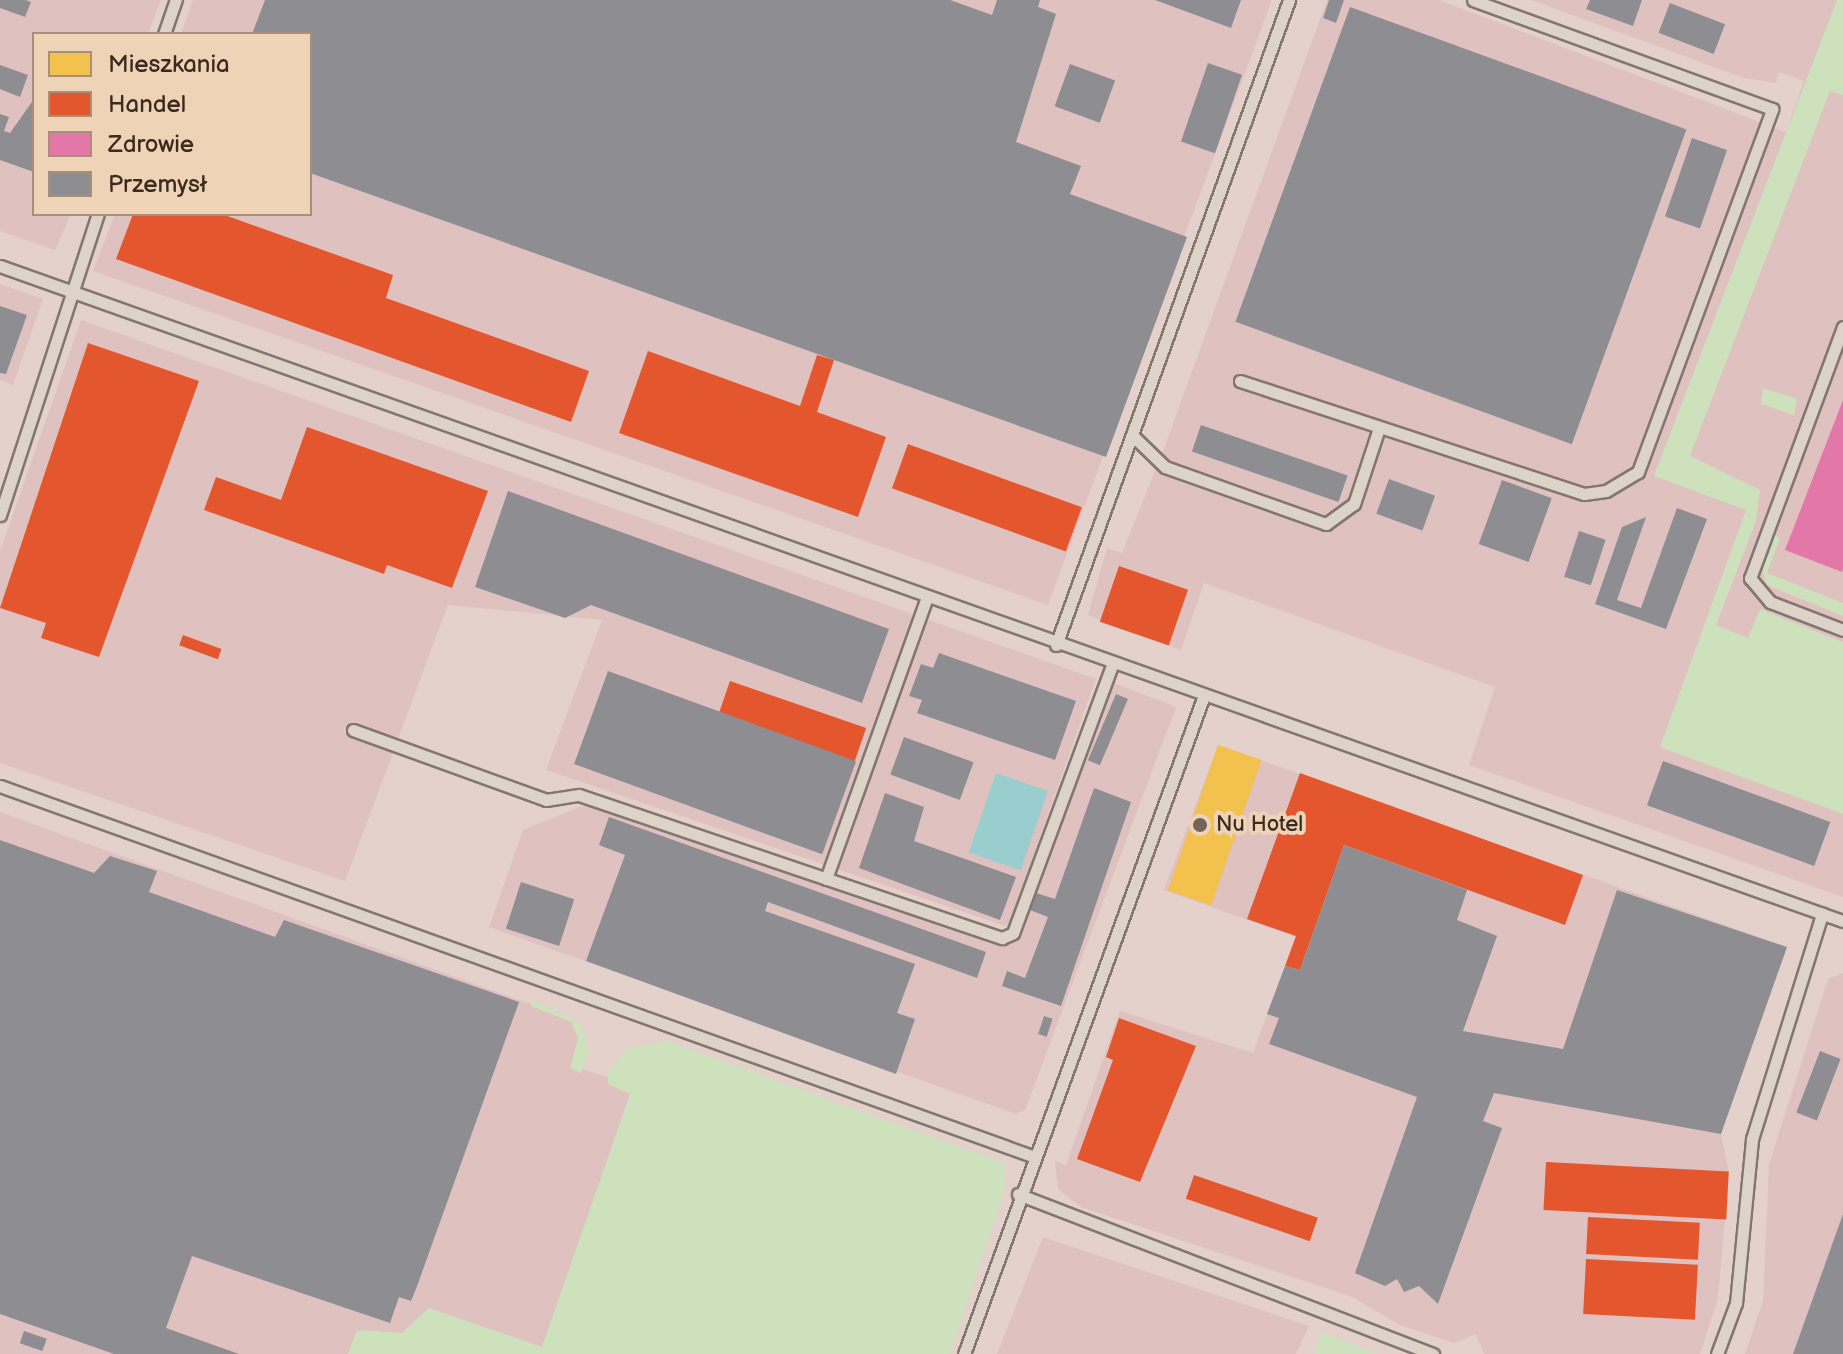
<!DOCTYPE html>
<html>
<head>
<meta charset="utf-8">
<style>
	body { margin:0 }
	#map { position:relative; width:1843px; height:1354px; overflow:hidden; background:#e4d1cc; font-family:"Balsamiq Sans",sans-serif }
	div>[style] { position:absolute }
	.built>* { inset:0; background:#dfc2c0 }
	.green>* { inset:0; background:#cde1bc }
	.water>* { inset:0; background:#99cdce; transform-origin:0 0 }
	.homes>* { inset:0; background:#f2c14e; transform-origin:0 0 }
	.shops>* { inset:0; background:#e4572e; transform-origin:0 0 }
	.health>* { inset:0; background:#e377a8 }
	.industry>* { inset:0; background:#8d8d92; transform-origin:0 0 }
	.roads { filter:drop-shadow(2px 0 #827671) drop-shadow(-2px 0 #827671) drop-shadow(0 2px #827671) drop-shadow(0 -2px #827671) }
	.lane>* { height:11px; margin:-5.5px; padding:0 5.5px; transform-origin:5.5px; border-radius:5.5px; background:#ddd3c9 }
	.dots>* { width:22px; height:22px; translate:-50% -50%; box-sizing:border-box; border:4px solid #efd3b6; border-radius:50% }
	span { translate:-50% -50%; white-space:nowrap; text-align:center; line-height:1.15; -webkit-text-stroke:8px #efd3b6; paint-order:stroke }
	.poi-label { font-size:22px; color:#3b2a1e }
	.left { translate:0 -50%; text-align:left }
	.legend { position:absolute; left:32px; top:32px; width:280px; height:184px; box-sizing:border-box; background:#efd3b6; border:2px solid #a78f79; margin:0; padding:10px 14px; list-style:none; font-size:24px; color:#3b2a1e }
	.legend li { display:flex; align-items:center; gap:16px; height:40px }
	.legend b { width:40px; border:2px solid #a78f79 }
</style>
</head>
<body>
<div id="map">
	<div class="built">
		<div style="clip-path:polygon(0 0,161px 0,148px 34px,34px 34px,34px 214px,71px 214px,55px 250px,0 231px)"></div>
		<div style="clip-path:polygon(193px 0,1272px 0,1048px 605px,93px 271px,115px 214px,310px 214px,310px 34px,181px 34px)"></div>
		<div style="clip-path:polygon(1327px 0,1439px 0,1786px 132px,1804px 81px,1779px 72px,1776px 83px,1744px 78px,1531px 0,1843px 0,1843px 897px,1469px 765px,1495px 687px,1204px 583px,1181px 650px,1088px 615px,1107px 548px,1122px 553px,1165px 446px)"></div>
		<div style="clip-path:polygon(0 284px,43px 299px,13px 385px,0 380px)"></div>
		<div style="clip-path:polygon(81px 320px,1096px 679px,1008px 927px,546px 770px,602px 620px,448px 605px,345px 881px,0 763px,0 551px)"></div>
		<div style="clip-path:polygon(1114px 683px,1176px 707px,1025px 1110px,1016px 1114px,489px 927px,523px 830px,590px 803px,1012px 939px)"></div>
		<div style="clip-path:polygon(1218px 745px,1787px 947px,1721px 1134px,1729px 1173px,1718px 1299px,1700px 1354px,1484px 1354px,1476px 1334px,1454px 1343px,1400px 1325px,1350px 1296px,1081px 1207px,1058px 1189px,1055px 1161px,1066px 1165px,1120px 1011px,1253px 1053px,1296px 937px,1164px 890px)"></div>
		<div style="clip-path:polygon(0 812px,577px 1021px,582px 1069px,643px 1089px,542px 1347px,430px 1309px,402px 1333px,357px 1331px,348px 1354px,0 1354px)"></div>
		<div style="clip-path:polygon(1843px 973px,1843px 1354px,1745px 1354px,1763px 1301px,1769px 1164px,1828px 979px)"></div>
		<div style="clip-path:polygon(1043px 1237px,1309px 1326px,1296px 1354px,997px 1354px)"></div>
	</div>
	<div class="green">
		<div style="clip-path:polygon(1837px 0,1843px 0,1843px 95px,1830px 91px,1690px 456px,1760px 490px,1756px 521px,1716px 625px,1748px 638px,1760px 609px,1843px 642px,1843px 814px,1660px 747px,1746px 510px,1654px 476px)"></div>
		<div style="clip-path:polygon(1763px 388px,1797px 399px,1794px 415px,1761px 404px)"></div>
		<div style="clip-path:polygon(1774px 535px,1780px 538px,1767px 573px,1843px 603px,1843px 616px,1767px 585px,1762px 570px)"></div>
		<div style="clip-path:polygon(533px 1000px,581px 1023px,589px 1051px,581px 1073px,570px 1068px,578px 1038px,571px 1022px,531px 1006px)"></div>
		<div style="clip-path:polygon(667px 1041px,1004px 1163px,1006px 1185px,950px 1354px,348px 1354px,357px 1330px,402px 1333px,429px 1308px,542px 1347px,630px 1094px,608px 1084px,608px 1073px,628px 1048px)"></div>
		<div style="clip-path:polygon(1322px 1332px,1378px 1354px,1314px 1354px)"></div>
	</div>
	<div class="water">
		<div style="left:996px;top:773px;width:55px;height:84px;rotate:19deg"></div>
	</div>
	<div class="homes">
		<div style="left:1218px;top:745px;width:46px;height:154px;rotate:19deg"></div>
	</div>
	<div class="shops">
		<div style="clip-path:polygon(133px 214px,222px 214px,393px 275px,386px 298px,589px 371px,571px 422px,116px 259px)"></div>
		<div style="clip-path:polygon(88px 343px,199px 381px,99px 657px,41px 638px,46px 623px,0 608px)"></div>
		<div style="clip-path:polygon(648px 351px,800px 406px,817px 355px,834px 360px,817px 412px,886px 437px,858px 517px,619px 433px)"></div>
		<div style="clip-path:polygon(307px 427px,488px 491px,452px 588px,387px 565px,384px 574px,204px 510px,216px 477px,281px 500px)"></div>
		<div style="left:908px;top:444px;width:185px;height:47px;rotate:20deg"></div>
		<div style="left:1119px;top:566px;width:73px;height:59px;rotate:19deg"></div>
		<div style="left:183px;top:635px;width:41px;height:11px;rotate:20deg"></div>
		<div style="left:730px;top:681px;width:144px;height:36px;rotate:19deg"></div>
		<div style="clip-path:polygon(1300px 773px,1583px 875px,1565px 925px,1344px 845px,1300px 970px,1285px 966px,1296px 936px,1247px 919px)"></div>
		<div style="clip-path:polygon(1119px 1018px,1196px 1046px,1140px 1182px,1077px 1159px,1113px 1060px,1106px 1057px)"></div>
		<div style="left:1546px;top:1162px;width:183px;height:48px;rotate:3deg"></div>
		<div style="left:1194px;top:1175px;width:131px;height:25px;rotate:19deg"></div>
		<div style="left:1588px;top:1217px;width:112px;height:37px;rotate:3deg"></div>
		<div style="left:1586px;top:1259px;width:112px;height:55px;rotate:3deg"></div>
	</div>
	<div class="health">
		<div style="clip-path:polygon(1843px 400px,1843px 568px,1842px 572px,1785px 550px)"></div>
	</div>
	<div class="industry">
		<div style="clip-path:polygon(0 0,26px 0,31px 2px,25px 17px,0 8px)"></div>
		<div style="clip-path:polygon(265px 0,950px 0,992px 15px,997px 0,1040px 0,1038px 7px,1056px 14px,1016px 142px,1081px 166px,1070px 194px,1187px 237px,1106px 457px,310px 173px,310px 34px,252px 34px)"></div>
		<div style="clip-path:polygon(1155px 0,1241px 0,1231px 28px)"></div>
		<div style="clip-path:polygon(1329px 0,1344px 0,1336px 23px,1323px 18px)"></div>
		<div style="clip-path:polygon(1590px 0,1642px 0,1633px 26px,1586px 9px)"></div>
		<div style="left:1670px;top:3px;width:59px;height:32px;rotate:21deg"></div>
		<div style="left:1350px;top:7px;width:358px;height:335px;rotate:20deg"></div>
		<div style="left:1208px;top:63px;width:36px;height:83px;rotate:19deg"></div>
		<div style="left:1070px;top:64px;width:48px;height:45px;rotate:20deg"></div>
		<div style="clip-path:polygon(0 65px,28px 75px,20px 97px,0 89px)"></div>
		<div style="clip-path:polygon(34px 99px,34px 172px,0 160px,0 114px,9px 117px,4px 131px,10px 133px)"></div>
		<div style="left:1692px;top:138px;width:37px;height:83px;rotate:19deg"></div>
		<div style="clip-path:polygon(0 306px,27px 315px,6px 374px,0 373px)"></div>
		<div style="left:1201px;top:425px;width:155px;height:28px;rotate:19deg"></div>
		<div style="left:1389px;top:479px;width:49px;height:37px;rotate:20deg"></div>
		<div style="left:1502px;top:480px;width:53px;height:68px;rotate:20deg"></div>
		<div style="clip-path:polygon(508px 491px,889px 629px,862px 703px,591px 605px,565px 618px,475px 587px)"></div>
		<div style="clip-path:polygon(1677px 508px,1707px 519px,1666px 629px,1595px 604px,1622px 527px,1646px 517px,1617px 600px,1641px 608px)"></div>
		<div style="left:1579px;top:531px;width:28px;height:48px;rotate:18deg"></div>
		<div style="clip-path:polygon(939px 653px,1076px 701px,1055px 760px,917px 713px,922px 700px,909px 696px,921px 664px,933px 668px)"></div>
		<div style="left:608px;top:671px;width:264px;height:99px;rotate:20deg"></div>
		<div style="left:1116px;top:694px;width:13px;height:72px;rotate:23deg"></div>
		<div style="left:904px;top:737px;width:74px;height:40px;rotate:20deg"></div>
		<div style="left:1663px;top:761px;width:178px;height:47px;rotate:20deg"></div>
		<div style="clip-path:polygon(1094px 788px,1131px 802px,1061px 1006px,1002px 986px,1007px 971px,1025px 978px,1048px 917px,1030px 910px,1036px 893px,1055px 899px)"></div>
		<div style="clip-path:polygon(885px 793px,924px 807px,914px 841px,1016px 877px,1000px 920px,859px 868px)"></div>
		<div style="clip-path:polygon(609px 817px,986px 952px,977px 978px,768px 902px,765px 911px,915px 964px,897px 1013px,915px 1019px,896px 1074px,586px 961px,625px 855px,599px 845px)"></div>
		<div style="clip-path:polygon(0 840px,94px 873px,110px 856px,157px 871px,149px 892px,275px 937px,284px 920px,519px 1002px,416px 1289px,411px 1301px,399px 1297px,390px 1323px,192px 1256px,166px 1328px,239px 1354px,114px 1354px,0 1314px)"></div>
		<div style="clip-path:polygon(1344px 845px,1467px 890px,1457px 920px,1497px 936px,1463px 1031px,1563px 1049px,1617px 890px,1787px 947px,1721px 1134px,1494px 1093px,1483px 1121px,1502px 1128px,1438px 1304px,1419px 1286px,1404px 1292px,1397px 1279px,1385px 1286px,1355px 1273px,1417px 1097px,1269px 1044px,1279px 1018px,1267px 1014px,1285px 966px,1300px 970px)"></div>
		<div style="left:521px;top:882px;width:56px;height:49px;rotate:18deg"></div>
		<div style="left:1044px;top:1016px;width:9px;height:19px;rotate:18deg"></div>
		<div style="left:1820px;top:1051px;width:22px;height:66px;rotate:21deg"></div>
		<div style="clip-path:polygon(1843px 1214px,1843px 1354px,1793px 1354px)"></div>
		<div style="left:24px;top:1331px;width:24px;height:13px;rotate:19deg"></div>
	</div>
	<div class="roads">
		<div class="lane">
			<div style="left:164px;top:34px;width:36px;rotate:-71deg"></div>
			<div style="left:0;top:266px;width:1956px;rotate:19.57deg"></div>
			<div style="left:1843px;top:327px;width:268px;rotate:110.3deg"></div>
			<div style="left:1750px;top:578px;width:31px;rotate:50deg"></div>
			<div style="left:1770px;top:602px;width:78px;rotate:21deg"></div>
			<div style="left:1240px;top:381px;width:362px;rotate:18.2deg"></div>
			<div style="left:1584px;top:494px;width:22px;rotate:-8deg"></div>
			<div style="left:1606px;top:491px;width:37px;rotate:-31deg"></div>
			<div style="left:1638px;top:472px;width:387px;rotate:-69.7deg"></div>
			<div style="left:1772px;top:109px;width:318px;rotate:-160deg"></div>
			<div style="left:1132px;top:435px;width:46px;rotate:44.1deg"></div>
			<div style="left:1165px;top:467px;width:171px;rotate:19.5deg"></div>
			<div style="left:1326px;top:524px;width:34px;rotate:-36deg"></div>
			<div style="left:1354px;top:504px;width:80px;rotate:-71.8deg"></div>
			<div style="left:0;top:515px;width:317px;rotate:-72deg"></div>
			<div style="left:1056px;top:645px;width:686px;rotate:-70.14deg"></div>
			<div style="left:353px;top:730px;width:205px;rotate:19.9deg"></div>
			<div style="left:546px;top:800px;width:33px;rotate:-9deg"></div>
			<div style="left:579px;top:795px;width:447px;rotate:18.7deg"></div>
			<div style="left:1002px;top:938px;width:12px;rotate:-24deg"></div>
			<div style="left:1013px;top:933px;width:285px;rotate:-69.7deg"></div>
			<div style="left:0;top:786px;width:1096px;rotate:19.72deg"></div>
			<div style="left:826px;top:879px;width:300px;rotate:-70.3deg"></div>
			<div style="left:1018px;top:1194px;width:445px;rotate:21.1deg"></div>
			<div style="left:964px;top:1354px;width:698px;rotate:-69.98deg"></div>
			<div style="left:1717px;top:1354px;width:54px;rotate:-69.6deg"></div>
			<div style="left:1736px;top:1303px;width:165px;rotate:-84.4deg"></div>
			<div style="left:1752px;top:1139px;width:236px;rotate:-72.7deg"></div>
		</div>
	</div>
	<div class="dots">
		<div style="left:1200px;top:825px;background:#76645b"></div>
	</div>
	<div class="poi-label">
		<span class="left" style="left:1216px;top:825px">Nu Hotel</span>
	</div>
	<ul class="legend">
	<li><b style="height:22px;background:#f2c14e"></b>Mieszkania</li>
	<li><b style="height:22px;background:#e4572e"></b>Handel</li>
	<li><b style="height:22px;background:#e377a8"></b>Zdrowie</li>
	<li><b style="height:22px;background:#8d8d92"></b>Przemysł</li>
	</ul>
</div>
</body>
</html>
